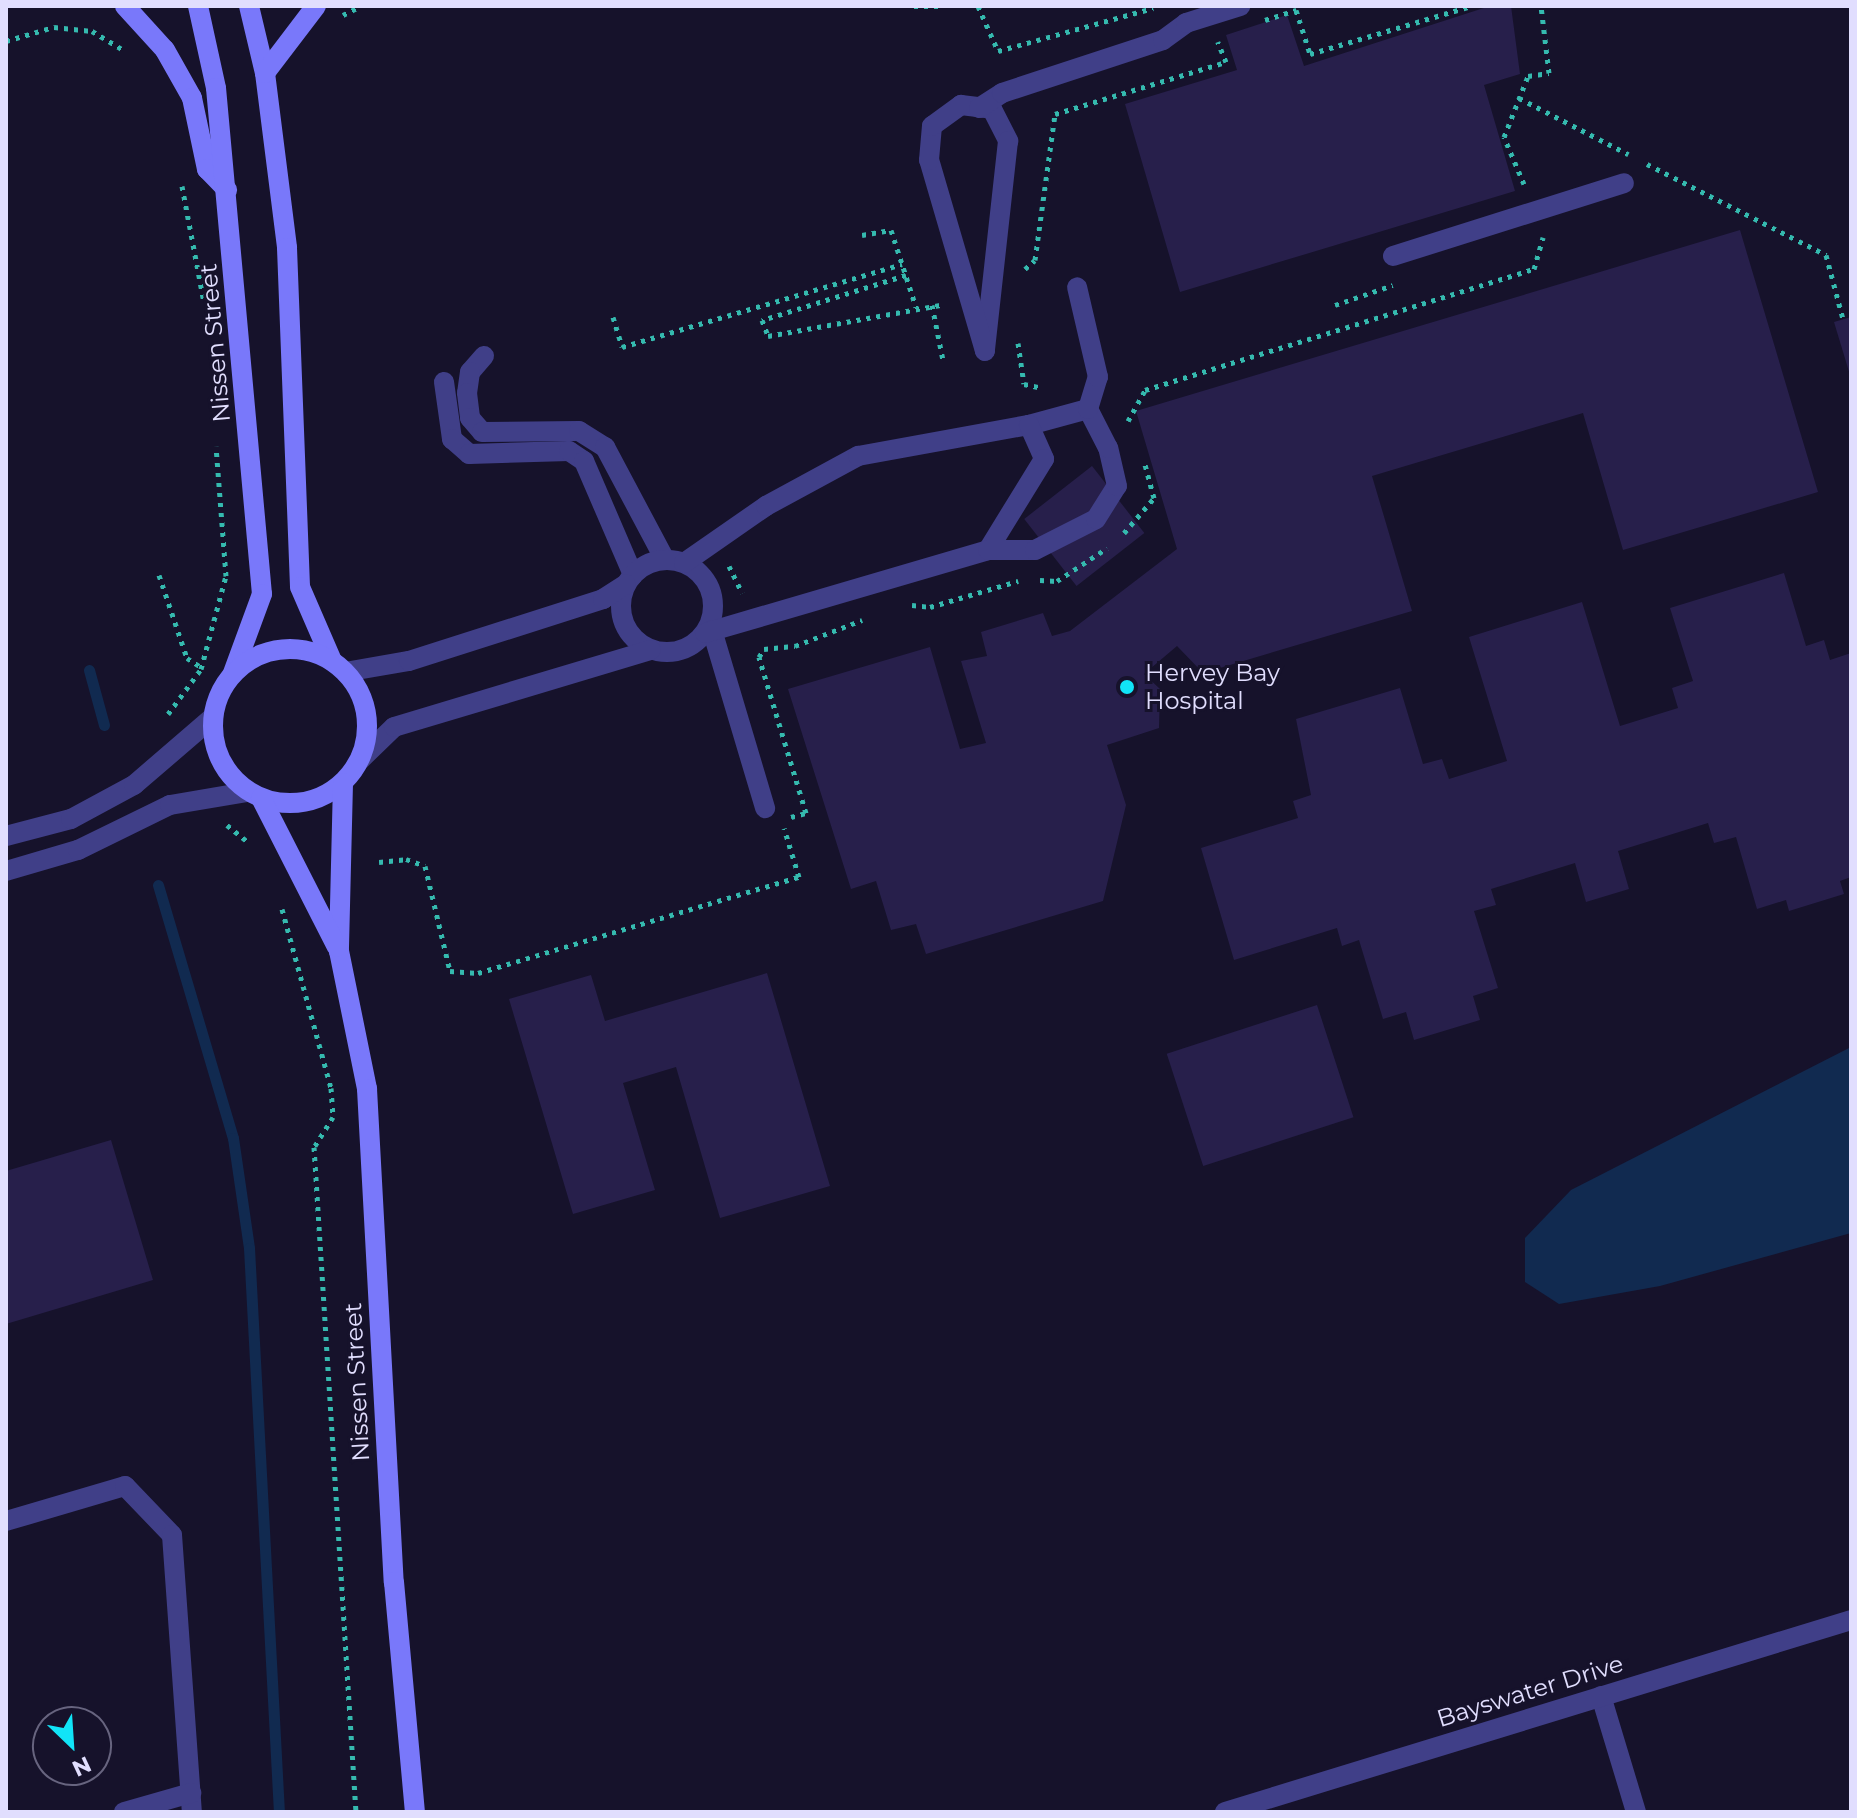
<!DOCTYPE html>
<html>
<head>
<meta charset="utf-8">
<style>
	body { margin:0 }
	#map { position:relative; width:1857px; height:1818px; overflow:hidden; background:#16122b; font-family:Montserrat,sans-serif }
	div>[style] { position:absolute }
	.water>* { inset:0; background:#112a50 }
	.stream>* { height:11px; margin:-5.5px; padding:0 5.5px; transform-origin:5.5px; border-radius:5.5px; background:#112a50 }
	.building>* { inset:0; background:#271f4b; transform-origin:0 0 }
	.path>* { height:5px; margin-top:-2.5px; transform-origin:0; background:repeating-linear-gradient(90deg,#35baaf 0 4px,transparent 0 10px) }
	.lane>* { height:20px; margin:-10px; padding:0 10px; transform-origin:10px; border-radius:10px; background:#403f88 }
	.lane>.ring { margin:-10px; padding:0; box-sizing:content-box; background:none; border:20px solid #403f88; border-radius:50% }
	.street>* { height:20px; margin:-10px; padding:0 10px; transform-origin:10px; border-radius:10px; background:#403f88 }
	.secondary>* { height:20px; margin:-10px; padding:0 10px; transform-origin:10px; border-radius:10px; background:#7978fa }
	.secondary>.ring { margin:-10px; padding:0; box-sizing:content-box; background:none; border:20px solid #7978fa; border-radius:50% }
	.dots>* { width:22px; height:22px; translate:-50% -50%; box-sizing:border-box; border:4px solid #16122b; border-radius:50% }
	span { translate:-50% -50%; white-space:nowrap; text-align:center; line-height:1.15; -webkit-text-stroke:6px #16122b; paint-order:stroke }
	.street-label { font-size:24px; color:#e1defe }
	.poi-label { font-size:24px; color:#e1defe }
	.left { translate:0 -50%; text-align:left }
	.frame { position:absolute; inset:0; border:8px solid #e1defe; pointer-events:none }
	.north { position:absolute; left:32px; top:1706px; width:80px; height:80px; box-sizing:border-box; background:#16122b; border:2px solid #67647f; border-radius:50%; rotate:155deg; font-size:22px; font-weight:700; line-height:32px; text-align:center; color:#e1defe }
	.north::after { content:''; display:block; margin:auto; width:28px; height:36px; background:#11e4f7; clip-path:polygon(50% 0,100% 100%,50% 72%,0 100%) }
</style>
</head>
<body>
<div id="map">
	<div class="water">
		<div style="clip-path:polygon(1851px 1047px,1851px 1233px,1660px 1286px,1559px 1304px,1525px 1282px,1525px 1238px,1571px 1190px)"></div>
	</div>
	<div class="stream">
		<div style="left:89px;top:670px;width:57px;rotate:74.7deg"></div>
		<div style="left:158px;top:885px;width:264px;rotate:73.5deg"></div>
		<div style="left:233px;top:1138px;width:111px;rotate:81.7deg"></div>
		<div style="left:249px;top:1248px;width:565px;rotate:86.96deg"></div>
	</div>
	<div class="building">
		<div style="clip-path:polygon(1490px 6px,1511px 6px,1520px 74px,1484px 85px,1515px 191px,1180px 292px,1125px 104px,1237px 70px,1226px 35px,1287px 15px,1304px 66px)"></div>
		<div style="clip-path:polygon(1740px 230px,1818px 492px,1623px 550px,1583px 413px,1372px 476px,1412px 611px,1203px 673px,1177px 646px,1144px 674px,1160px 689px,1159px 728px,1107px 745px,1126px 805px,1103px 901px,926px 954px,916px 924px,891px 930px,876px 881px,851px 889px,788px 689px,930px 647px,960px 749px,986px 743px,961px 661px,987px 656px,981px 632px,1043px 613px,1052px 636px,1070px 631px,1177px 549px,1136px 411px)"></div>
		<div style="clip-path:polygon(1851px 317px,1851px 375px,1850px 375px,1834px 322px)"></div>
		<div style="left:1092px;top:466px;width:85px;height:86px;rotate:52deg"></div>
		<div style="clip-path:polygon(1784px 573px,1806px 646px,1824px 640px,1830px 660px,1851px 653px,1851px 877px,1840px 881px,1844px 894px,1789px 911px,1786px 900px,1757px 909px,1736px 837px,1714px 843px,1708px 823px,1618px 851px,1629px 889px,1586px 902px,1575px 863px,1491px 889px,1496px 905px,1474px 911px,1498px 988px,1473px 996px,1480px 1020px,1414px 1040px,1406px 1012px,1383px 1019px,1359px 940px,1342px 946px,1337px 928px,1234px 960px,1201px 848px,1298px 818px,1293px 801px,1311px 795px,1296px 719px,1400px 688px,1423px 764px,1442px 759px,1449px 779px,1507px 761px,1469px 637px,1582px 602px,1620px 726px,1678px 708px,1672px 688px,1693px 681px,1670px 608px)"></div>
		<div style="clip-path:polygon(767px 973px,830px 1186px,720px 1218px,676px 1067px,623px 1083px,655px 1190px,573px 1214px,509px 999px,591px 975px,605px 1021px)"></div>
		<div style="left:1317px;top:1005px;width:118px;height:158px;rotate:72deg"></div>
		<div style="clip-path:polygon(111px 1140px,153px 1280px,6px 1324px,6px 1171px)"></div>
	</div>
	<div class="path">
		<div style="left:914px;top:6px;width:27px"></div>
		<div style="left:978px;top:6px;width:49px;rotate:66deg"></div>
		<div style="left:998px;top:51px;width:161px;rotate:-15.5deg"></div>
		<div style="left:343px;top:15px;width:20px;rotate:-27deg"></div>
		<div style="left:1265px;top:20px;width:33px;rotate:-18deg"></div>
		<div style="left:1296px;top:10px;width:46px;rotate:72.3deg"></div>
		<div style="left:1310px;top:54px;width:168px;rotate:-16.6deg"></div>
		<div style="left:6px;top:41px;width:50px;rotate:-16.3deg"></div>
		<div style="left:54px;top:27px;width:38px;rotate:6deg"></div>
		<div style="left:92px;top:31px;width:35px;rotate:31deg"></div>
		<div style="left:1519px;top:98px;width:123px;rotate:27.2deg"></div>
		<div style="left:1647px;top:164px;width:201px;rotate:26.9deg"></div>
		<div style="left:1826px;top:255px;width:66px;rotate:75.1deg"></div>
		<div style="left:1524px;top:184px;width:51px;rotate:-113.1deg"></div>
		<div style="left:1504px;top:137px;width:66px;rotate:-68.5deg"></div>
		<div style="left:1528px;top:76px;width:21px;rotate:-8deg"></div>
		<div style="left:1549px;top:73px;width:67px;rotate:-96.8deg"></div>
		<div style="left:182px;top:186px;width:118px;rotate:79.3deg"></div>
		<div style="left:862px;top:235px;width:29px;rotate:-10deg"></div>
		<div style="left:891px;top:230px;width:81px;rotate:72deg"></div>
		<div style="left:1025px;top:269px;width:13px;rotate:-42deg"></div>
		<div style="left:1035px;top:260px;width:147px;rotate:-82.2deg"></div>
		<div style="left:1055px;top:114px;width:179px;rotate:-16.9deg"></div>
		<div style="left:1226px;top:62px;width:22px;rotate:-112deg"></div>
		<div style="left:906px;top:275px;width:151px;rotate:162.6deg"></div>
		<div style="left:762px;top:320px;width:17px;rotate:69deg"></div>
		<div style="left:768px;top:336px;width:175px;rotate:-10.2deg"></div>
		<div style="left:932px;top:305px;width:56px;rotate:78.7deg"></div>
		<div style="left:1335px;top:305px;width:61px;rotate:-19deg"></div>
		<div style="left:613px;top:317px;width:31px;rotate:73deg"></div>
		<div style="left:622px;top:347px;width:292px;rotate:-16.5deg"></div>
		<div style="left:1018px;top:343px;width:41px;rotate:81.7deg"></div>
		<div style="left:1024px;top:384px;width:19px;rotate:12deg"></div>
		<div style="left:1128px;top:421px;width:35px;rotate:-61deg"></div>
		<div style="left:1145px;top:390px;width:407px;rotate:-17.3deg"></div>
		<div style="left:1534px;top:269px;width:33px;rotate:-74deg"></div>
		<div style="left:1124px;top:533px;width:46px;rotate:-49.4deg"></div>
		<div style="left:1154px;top:498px;width:39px;rotate:-105deg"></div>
		<div style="left:729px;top:566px;width:30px;rotate:64deg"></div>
		<div style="left:159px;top:575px;width:88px;rotate:71.4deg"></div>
		<div style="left:187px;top:658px;width:17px;rotate:33deg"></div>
		<div style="left:1040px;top:580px;width:17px;rotate:3deg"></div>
		<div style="left:1057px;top:581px;width:60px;rotate:-33.4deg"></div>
		<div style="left:912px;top:605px;width:18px;rotate:6deg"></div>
		<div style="left:930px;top:607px;width:92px;rotate:-16.5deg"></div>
		<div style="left:168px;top:714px;width:56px;rotate:-53.7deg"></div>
		<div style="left:201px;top:669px;width:96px;rotate:-75deg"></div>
		<div style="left:226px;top:576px;width:130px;rotate:-94.4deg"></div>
		<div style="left:791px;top:817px;width:16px;rotate:-15deg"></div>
		<div style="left:806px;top:813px;width:163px;rotate:-106.8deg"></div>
		<div style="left:759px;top:657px;width:9px;rotate:-58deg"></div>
		<div style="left:764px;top:649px;width:31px;rotate:-6deg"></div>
		<div style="left:795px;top:646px;width:72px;rotate:-21.2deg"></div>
		<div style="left:227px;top:825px;width:26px;rotate:39deg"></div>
		<div style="left:379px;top:862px;width:27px;rotate:-6deg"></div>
		<div style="left:406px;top:859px;width:20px;rotate:20deg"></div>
		<div style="left:425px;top:866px;width:108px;rotate:76.6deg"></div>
		<div style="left:450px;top:971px;width:28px;rotate:4deg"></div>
		<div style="left:478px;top:973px;width:335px;rotate:-16.7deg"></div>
		<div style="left:799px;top:877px;width:51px;rotate:-107deg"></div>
		<div style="left:282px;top:909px;width:186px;rotate:74.7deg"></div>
		<div style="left:331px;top:1088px;width:29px;rotate:86deg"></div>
		<div style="left:333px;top:1117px;width:36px;rotate:122deg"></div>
		<div style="left:314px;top:1147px;width:666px;rotate:86.39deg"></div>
	</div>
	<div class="lane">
		<div style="left:961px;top:105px;width:31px;rotate:7deg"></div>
		<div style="left:992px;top:109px;width:36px;rotate:63deg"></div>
		<div style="left:1008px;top:141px;width:211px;rotate:96.3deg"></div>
		<div style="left:985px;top:351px;width:199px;rotate:-106.3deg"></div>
		<div style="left:929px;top:160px;width:34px;rotate:-85deg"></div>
		<div style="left:932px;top:126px;width:36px;rotate:-36deg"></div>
		<div style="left:979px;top:108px;width:27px;rotate:-33deg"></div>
		<div style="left:1002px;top:93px;width:169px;rotate:-18.2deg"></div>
		<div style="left:1163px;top:40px;width:29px;rotate:-36deg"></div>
		<div style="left:1186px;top:23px;width:57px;rotate:-17.5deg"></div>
		<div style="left:1393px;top:256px;width:242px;rotate:-17.5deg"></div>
		<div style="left:484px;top:356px;width:21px;rotate:131deg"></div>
		<div style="left:470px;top:372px;width:21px;rotate:98deg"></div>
		<div style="left:467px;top:393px;width:25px;rotate:83deg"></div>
		<div style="left:470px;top:418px;width:18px;rotate:49deg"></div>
		<div style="left:482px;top:432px;width:97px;rotate:-0.6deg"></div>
		<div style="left:579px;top:431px;width:31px;rotate:32deg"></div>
		<div style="left:605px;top:447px;width:128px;rotate:62deg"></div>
		<div style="left:444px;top:382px;width:58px;rotate:82deg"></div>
		<div style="left:452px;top:439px;width:23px;rotate:41deg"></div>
		<div style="left:469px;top:454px;width:100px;rotate:-1.7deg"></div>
		<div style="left:569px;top:451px;width:18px;rotate:34deg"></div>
		<div style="left:584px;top:461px;width:124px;rotate:66.7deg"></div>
		<div style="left:1029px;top:425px;width:61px;rotate:-15.2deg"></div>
		<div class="ring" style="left:621px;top:560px;width:72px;height:72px"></div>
		<div style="left:684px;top:563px;width:100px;rotate:-34.8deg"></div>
		<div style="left:766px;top:506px;width:105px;rotate:-28.5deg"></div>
		<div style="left:858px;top:456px;width:174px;rotate:-10.3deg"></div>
		<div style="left:1029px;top:425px;width:37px;rotate:66deg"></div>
		<div style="left:1044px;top:459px;width:107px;rotate:121.6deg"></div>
		<div style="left:712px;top:630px;width:186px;rotate:73.4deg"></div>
		<div style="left:705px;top:633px;width:295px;rotate:-16.3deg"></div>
		<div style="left:988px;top:550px;width:47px"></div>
		<div style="left:1035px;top:550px;width:68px;rotate:-26.9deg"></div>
		<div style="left:1096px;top:519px;width:39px;rotate:-58deg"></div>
		<div style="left:1117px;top:486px;width:39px;rotate:-103deg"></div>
		<div style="left:1108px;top:448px;width:44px;rotate:-117.1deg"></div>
		<div style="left:1088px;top:409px;width:34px;rotate:-73deg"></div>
		<div style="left:1098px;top:377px;width:92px;rotate:-103.1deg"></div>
		<div style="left:345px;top:672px;width:65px;rotate:-9.8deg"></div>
		<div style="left:409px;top:661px;width:204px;rotate:-17.7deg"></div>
		<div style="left:603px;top:599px;width:27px;rotate:-33deg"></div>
		<div style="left:360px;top:760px;width:47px;rotate:-44.1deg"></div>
		<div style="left:394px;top:727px;width:268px;rotate:-16.7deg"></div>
	</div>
	<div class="street">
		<div style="left:6px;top:836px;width:67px;rotate:-14.7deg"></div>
		<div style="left:71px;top:819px;width:72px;rotate:-28.4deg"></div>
		<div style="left:134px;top:785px;width:104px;rotate:-40.7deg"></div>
		<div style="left:6px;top:871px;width:75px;rotate:-16.3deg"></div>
		<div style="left:78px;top:850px;width:102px;rotate:-26.1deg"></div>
		<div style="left:170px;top:805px;width:77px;rotate:-9.7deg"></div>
		<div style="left:6px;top:1521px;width:124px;rotate:-16.4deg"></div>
		<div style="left:125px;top:1486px;width:68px;rotate:46.2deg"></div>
		<div style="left:172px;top:1535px;width:278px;rotate:85.9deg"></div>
		<div style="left:1601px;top:1696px;width:121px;rotate:73.2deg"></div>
		<div style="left:124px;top:1812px;width:70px;rotate:-15.8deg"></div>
		<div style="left:1225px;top:1812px;width:655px;rotate:-17.05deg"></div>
	</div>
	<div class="secondary">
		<div style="left:125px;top:6px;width:59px;rotate:47.7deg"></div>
		<div style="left:165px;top:50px;width:55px;rotate:60.6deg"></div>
		<div style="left:192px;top:98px;width:73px;rotate:78.1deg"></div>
		<div style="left:207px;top:169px;width:29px;rotate:46deg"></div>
		<div style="left:198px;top:6px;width:84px;rotate:77.6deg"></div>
		<div style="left:216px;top:88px;width:508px;rotate:84.81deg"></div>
		<div style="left:262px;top:594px;width:84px;rotate:110.2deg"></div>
		<div style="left:249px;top:6px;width:69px;rotate:76.6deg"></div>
		<div style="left:265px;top:73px;width:176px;rotate:82.8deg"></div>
		<div style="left:287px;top:248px;width:339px;rotate:87.8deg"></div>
		<div style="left:300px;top:587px;width:81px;rotate:66.6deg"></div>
		<div style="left:265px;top:73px;width:84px;rotate:-52.7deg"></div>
		<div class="ring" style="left:213px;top:649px;width:134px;height:134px"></div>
		<div style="left:343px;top:783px;width:168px;rotate:91.4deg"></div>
		<div style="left:339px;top:951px;width:141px;rotate:78.5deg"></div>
		<div style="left:367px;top:1089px;width:494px;rotate:86.9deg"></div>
		<div style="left:394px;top:1582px;width:231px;rotate:84.8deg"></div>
		<div style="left:261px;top:798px;width:167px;rotate:63deg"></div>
	</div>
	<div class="dots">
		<div style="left:1127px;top:687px;background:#11e4f7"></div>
	</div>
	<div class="street-label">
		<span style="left:215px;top:343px;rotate:-95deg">Nissen Street</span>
		<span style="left:357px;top:1382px;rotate:-93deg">Nissen Street</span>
		<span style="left:1530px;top:1691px;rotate:-17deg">Bayswater Drive</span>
	</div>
	<div class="poi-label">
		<span class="left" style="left:1145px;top:687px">Hervey Bay<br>Hospital</span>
	</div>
	<div class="frame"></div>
	<div class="north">N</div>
</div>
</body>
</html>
